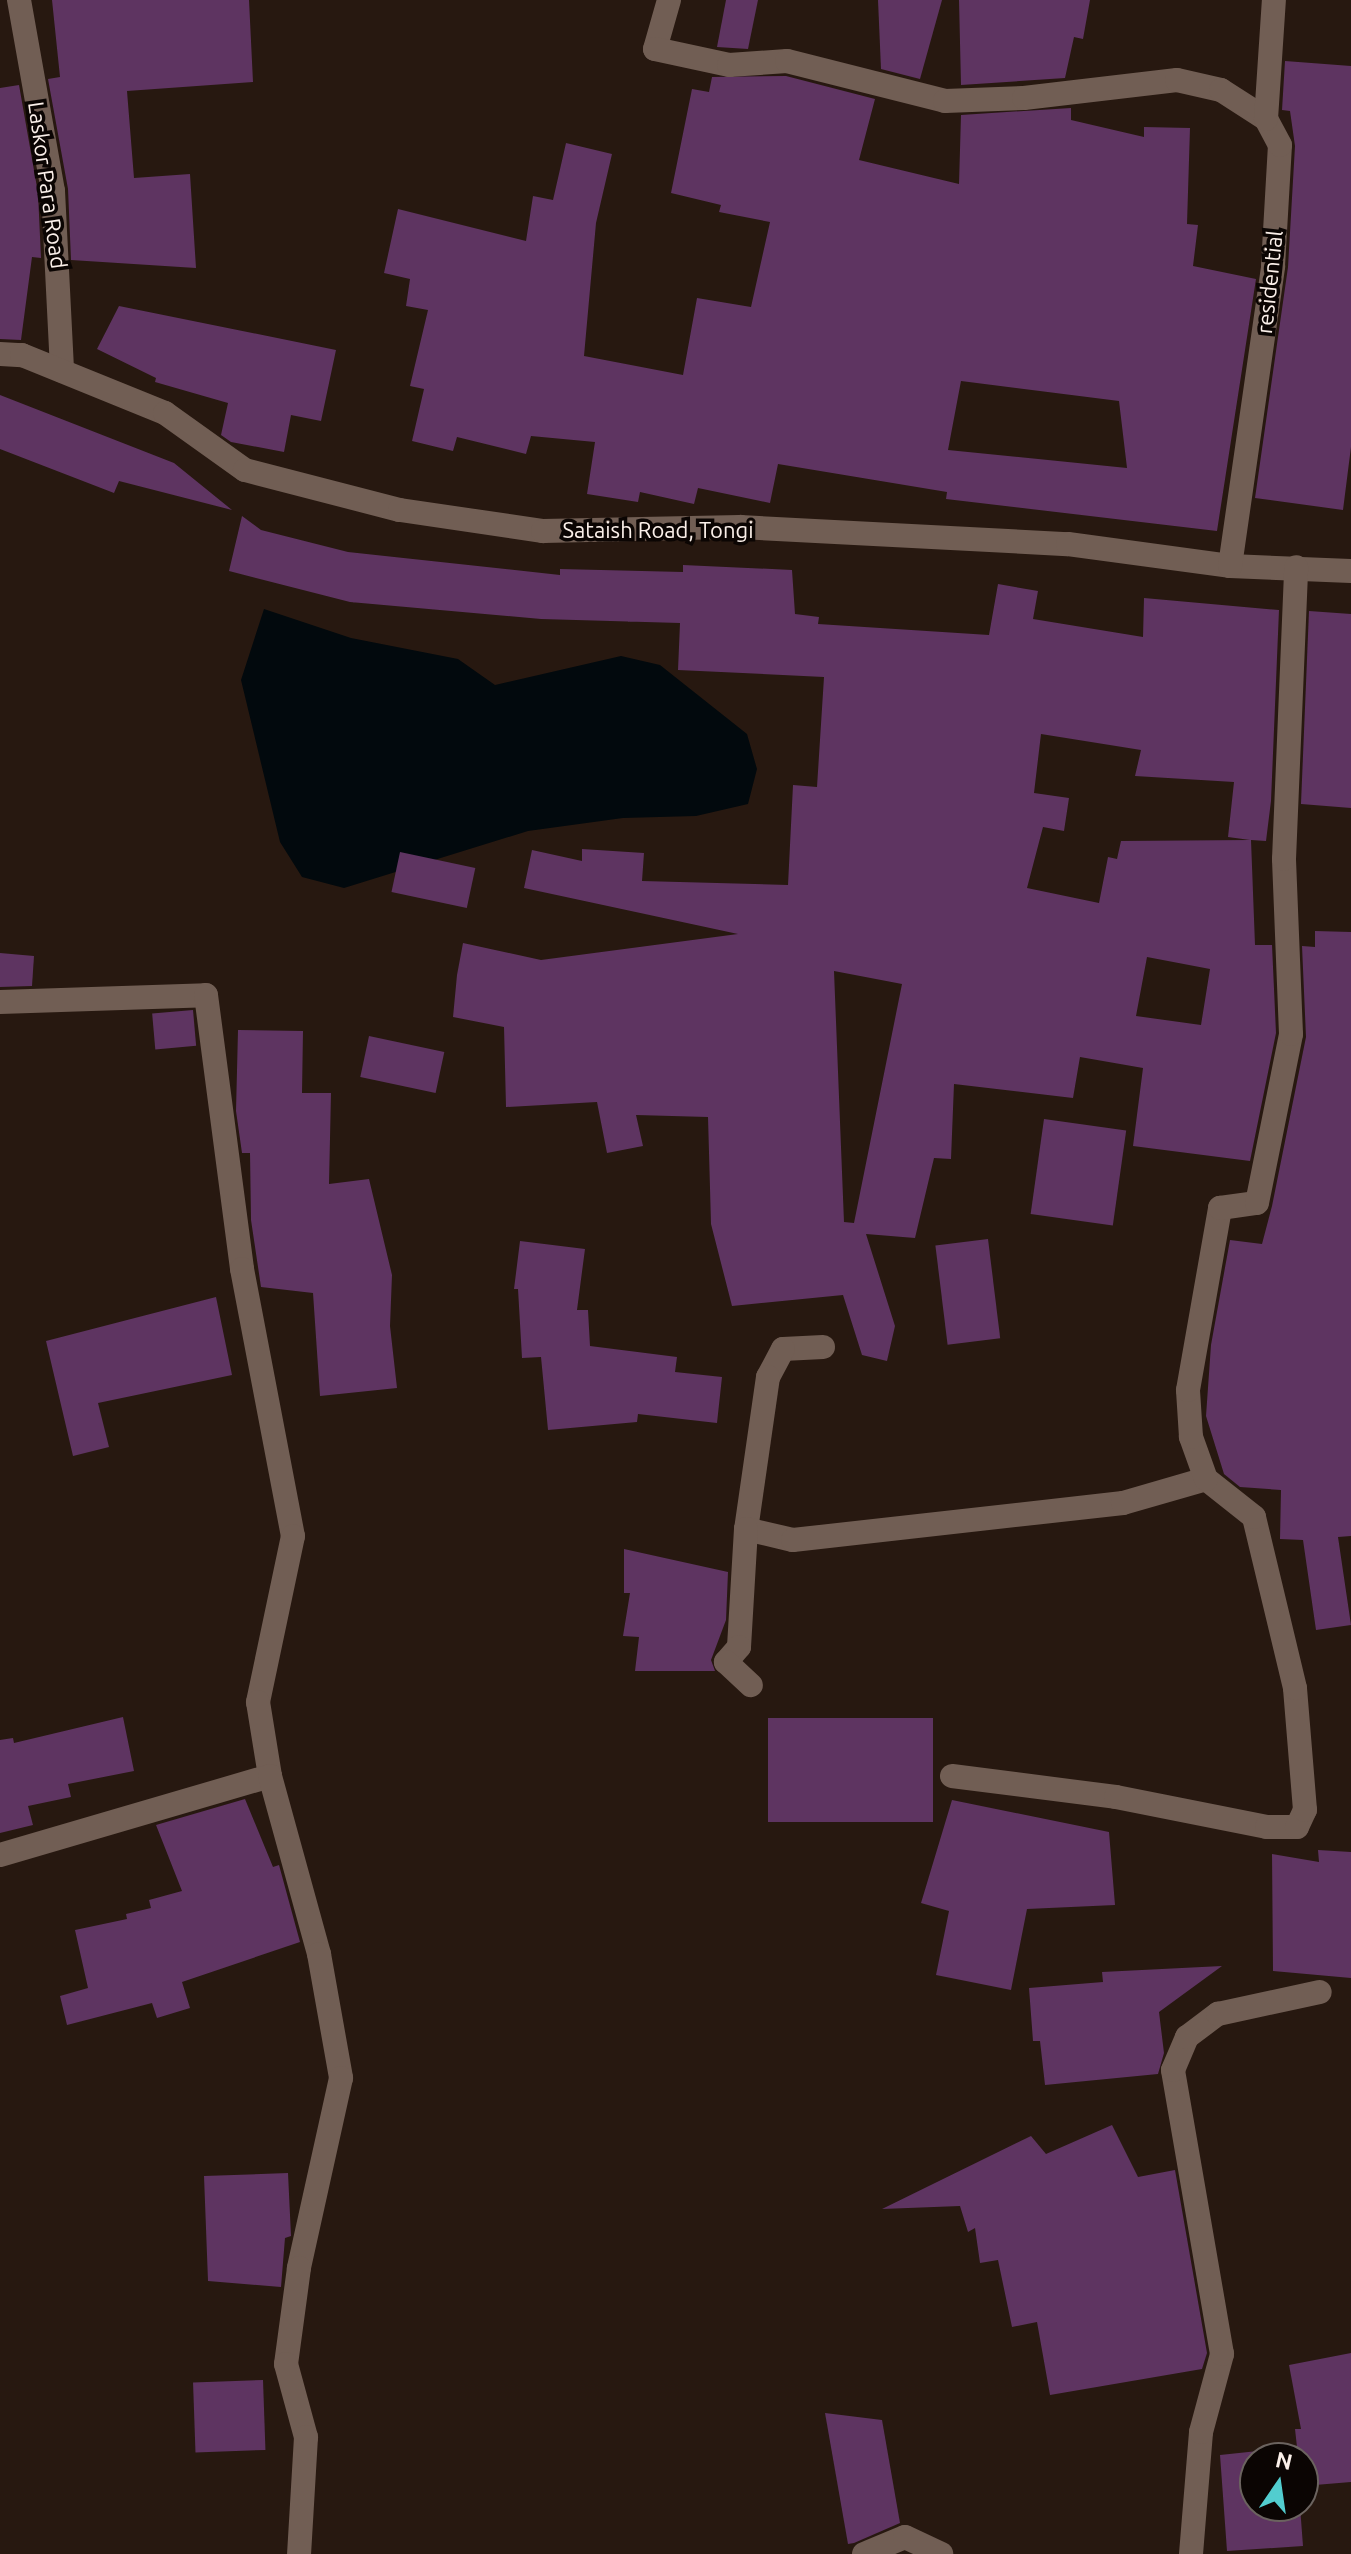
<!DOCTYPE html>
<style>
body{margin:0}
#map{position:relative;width:1351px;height:2554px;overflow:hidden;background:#271810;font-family:Ubuntu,sans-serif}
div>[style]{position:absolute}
.water>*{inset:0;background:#02090d}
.building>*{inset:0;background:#5e3461;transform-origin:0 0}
.minor>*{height:24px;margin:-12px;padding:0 12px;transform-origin:12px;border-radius:12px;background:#715e54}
span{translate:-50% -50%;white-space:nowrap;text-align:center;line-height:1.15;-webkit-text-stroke:7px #0b0503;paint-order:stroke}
.street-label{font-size:22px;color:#fbf0ea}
.north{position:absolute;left:1239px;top:2442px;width:80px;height:80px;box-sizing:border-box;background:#0b0503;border:2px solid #6b635f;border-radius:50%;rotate:13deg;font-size:22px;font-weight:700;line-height:32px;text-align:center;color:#fbf0ea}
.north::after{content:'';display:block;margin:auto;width:28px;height:36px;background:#52cdcf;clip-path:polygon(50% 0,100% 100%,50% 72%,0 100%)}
</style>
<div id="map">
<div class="water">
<div style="clip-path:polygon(264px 609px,351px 638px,458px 659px,495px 685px,621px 656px,660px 665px,747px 734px,757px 769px,748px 804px,696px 816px,623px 818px,528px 831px,344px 888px,302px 877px,280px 842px,241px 680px)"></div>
</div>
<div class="building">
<div style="clip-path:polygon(52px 0,249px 0,253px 82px,127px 91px,134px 178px,190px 174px,196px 268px,71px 260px,68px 189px,48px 79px,60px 77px)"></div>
<div style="clip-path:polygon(726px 0,758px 0,748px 49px,717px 47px)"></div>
<div style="clip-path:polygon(878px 0,942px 0,920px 79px,881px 69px)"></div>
<div style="clip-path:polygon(959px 0,1090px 0,1083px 39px,1074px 37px,1065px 78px,961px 85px)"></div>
<div style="clip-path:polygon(1285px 61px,1351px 66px,1351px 447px,1343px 510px,1255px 498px,1288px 267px,1295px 146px,1290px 111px,1282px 110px)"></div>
<div style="clip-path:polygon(evenodd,786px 76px,875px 99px,859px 160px,959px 184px,961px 115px,1071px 108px,1071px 120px,1144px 137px,1144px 127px,1190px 128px,1187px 224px,1198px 225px,1193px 266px,1256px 279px,1217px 531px,946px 499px,947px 492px,778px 464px,770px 503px,698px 488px,694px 504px,640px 492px,638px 502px,587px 494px,595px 442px,531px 436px,526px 454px,457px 437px,453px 451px,412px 441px,424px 389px,410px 386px,428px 310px,406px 306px,410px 279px,384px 273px,398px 209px,526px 241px,533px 196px,553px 200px,566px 143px,612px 154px,596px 223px,584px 356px,683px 375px,697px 298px,751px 307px,770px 222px,719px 212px,721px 205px,671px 193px,692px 89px,709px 92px,712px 77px,786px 76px,961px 381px,1119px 401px,1127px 468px,948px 450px,961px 381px)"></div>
<div style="clip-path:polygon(19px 85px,38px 193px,41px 258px,32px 257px,21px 340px,0 339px,0 88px)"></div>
<div style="clip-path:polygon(119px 306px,336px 350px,321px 421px,291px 415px,284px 452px,231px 442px,221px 435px,228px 403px,155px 382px,156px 378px,97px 349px)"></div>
<div style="clip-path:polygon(0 395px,174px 463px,232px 510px,119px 481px,114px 493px,0 449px)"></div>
<div style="clip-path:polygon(evenodd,242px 516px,261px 530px,348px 552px,560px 575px,560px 569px,683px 572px,683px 565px,792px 570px,795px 614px,819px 617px,818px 624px,989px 635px,998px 584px,1038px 591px,1033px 619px,1143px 637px,1144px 598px,1279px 610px,1271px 801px,1266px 841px,1251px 840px,1255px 945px,1272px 945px,1276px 1033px,1250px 1161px,1133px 1146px,1143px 1068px,1080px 1057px,1073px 1098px,954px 1084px,951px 1159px,934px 1158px,915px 1238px,866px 1234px,895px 1326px,887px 1361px,862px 1355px,843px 1295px,732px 1306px,711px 1224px,708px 1117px,636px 1115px,643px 1146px,607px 1153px,597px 1102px,506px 1107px,504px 1027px,453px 1017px,457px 975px,463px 943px,541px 960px,738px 934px,524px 888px,532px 850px,582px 861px,582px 849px,644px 853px,642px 881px,788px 885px,793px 785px,817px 787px,824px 677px,678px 670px,680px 623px,541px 619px,350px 602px,229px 571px,242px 516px,1041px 734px,1141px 750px,1135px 776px,1234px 782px,1228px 837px,1250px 840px,1121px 841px,1117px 859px,1108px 857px,1099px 903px,1027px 888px,1043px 827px,1064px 831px,1069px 798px,1034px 793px,1041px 734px,242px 516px,1147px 957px,1210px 969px,1201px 1025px,1136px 1016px,1147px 957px,242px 516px,834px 971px,902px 984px,854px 1223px,844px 1222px,834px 971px)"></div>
<div style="clip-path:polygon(1309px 611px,1351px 614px,1351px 808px,1301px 804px)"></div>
<div style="left:400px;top:852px;width:77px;height:41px;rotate:12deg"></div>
<div style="clip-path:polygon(1315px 931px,1351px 932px,1351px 1536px,1338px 1537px,1351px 1625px,1316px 1630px,1303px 1540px,1280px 1539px,1281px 1490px,1240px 1487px,1224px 1474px,1206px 1416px,1211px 1345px,1230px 1240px,1262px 1244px,1272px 1206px,1306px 1037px,1302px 946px,1315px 947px)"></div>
<div style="clip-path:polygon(0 953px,34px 956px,32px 986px,0 987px)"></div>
<div style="left:193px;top:1010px;width:36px;height:41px;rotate:85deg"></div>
<div style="clip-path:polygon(238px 1030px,303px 1031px,302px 1093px,331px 1093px,329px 1184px,369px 1179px,392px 1275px,390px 1326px,397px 1388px,320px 1396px,313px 1293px,261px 1287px,251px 1220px,250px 1153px,242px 1153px,236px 1111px)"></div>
<div style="left:369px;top:1036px;width:77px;height:42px;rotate:12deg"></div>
<div style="left:1044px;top:1119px;width:83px;height:96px;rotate:8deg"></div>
<div style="left:988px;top:1239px;width:100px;height:53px;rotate:83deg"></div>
<div style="clip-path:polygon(520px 1241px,585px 1249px,577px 1310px,588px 1310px,590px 1346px,677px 1357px,675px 1372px,722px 1377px,717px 1423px,638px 1414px,637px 1422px,548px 1430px,541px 1357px,522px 1358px,518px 1289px,514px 1289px)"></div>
<div style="clip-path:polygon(216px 1297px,232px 1375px,98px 1403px,109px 1447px,73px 1456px,46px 1341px)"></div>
<div style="clip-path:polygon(624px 1549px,728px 1572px,726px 1620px,711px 1660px,715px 1671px,635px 1671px,639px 1637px,623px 1636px,630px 1593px,624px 1593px)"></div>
<div style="clip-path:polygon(123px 1717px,134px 1771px,68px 1784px,71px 1797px,28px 1806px,33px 1825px,0 1833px,0 1740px,13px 1738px,14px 1743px)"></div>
<div style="left:768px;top:1718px;width:165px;height:104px"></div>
<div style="clip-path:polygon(245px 1799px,273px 1867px,279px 1865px,300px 1942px,182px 1982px,190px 2008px,157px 2018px,152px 2003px,67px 2025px,60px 1996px,88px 1988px,75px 1930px,127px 1919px,126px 1914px,151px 1908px,149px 1900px,182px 1891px,156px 1825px)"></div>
<div style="clip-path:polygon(952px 1800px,1109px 1832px,1115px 1905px,1027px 1909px,1011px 1990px,936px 1975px,949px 1911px,921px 1903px)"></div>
<div style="clip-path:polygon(1318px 1850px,1351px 1852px,1351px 1978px,1273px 1971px,1272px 1854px,1319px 1862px)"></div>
<div style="clip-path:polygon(1222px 1966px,1159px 2012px,1164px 2053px,1158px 2074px,1045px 2085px,1040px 2041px,1033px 2041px,1029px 1988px,1103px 1982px,1102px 1972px)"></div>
<div style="clip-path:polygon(1112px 2125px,1138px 2177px,1175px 2170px,1207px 2353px,1202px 2369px,1050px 2395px,1037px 2322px,1012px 2327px,998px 2260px,980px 2263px,975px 2228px,968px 2232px,960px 2206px,882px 2209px,1031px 2136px,1046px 2154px)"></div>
<div style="clip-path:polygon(288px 2173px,291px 2236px,285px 2238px,281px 2287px,208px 2281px,204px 2176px)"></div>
<div style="clip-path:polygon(1351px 2353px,1351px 2482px,1303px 2486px,1303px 2458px,1255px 2458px,1255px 2506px,1300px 2506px,1303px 2546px,1227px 2551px,1220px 2455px,1297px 2447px,1295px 2429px,1301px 2429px,1289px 2365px)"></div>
<div style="left:263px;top:2380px;width:70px;height:70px;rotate:88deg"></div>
<div style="clip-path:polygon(825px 2413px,882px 2420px,900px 2523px,854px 2543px,848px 2544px)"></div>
</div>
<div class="minor">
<div style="left:19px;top:0;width:194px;rotate:79.9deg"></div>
<div style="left:53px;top:191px;width:180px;rotate:87.1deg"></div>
<div style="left:669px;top:0;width:51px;rotate:105.9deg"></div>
<div style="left:655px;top:49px;width:76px;rotate:12.2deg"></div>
<div style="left:729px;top:65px;width:58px;rotate:-3.9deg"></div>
<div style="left:787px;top:61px;width:163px;rotate:14.2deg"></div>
<div style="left:945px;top:101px;width:79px;rotate:-2.2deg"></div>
<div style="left:1024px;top:98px;width:154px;rotate:-6.7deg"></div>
<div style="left:1177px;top:80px;width:45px;rotate:12.8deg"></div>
<div style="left:1221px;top:90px;width:54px;rotate:32.8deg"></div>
<div style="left:0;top:354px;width:22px;rotate:3deg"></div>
<div style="left:22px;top:355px;width:154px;rotate:22.1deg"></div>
<div style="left:165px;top:413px;width:98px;rotate:35.5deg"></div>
<div style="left:245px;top:470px;width:160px;rotate:14.5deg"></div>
<div style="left:400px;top:510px;width:145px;rotate:8.4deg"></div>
<div style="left:543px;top:531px;width:197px;rotate:-1.2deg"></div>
<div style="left:740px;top:527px;width:328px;rotate:3deg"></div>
<div style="left:1068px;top:544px;width:163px;rotate:7.7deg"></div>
<div style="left:1230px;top:566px;width:121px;rotate:2.4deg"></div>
<div style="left:1230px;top:566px;width:303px;rotate:-81.8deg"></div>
<div style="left:1273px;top:266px;width:121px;rotate:-86.7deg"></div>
<div style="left:1280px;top:145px;width:30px;rotate:-118deg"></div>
<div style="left:1266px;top:119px;width:119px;rotate:-86.2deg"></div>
<div style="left:0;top:1002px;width:206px;rotate:-1.9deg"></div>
<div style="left:206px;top:995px;width:276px;rotate:82.5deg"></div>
<div style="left:242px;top:1269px;width:272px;rotate:79.2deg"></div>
<div style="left:293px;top:1536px;width:170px;rotate:101.9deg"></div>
<div style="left:258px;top:1702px;width:75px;rotate:80.8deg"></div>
<div style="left:270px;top:1776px;width:281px;rotate:163.7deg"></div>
<div style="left:823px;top:1347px;width:40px;rotate:177.1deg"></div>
<div style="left:783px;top:1349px;width:32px;rotate:118deg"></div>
<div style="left:768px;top:1377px;width:154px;rotate:98.2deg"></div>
<div style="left:746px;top:1529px;width:48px;rotate:13.2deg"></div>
<div style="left:793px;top:1540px;width:332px;rotate:-6.4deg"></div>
<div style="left:1123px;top:1503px;width:86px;rotate:-16.1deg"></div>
<div style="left:746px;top:1529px;width:118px;rotate:93.4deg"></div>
<div style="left:739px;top:1647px;width:20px;rotate:131deg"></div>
<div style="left:726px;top:1662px;width:34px;rotate:43deg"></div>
<div style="left:270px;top:1776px;width:185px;rotate:74.6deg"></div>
<div style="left:319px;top:1954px;width:126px;rotate:79.9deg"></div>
<div style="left:341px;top:2078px;width:195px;rotate:102.5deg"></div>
<div style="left:299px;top:2268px;width:97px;rotate:97.7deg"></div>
<div style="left:286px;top:2364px;width:76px;rotate:74.7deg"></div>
<div style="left:306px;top:2437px;width:117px;rotate:93.4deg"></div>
<div style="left:952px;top:1776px;width:165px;rotate:7.3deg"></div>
<div style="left:1116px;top:1797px;width:154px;rotate:11.2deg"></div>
<div style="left:1267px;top:1827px;width:30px"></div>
<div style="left:1297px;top:1827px;width:19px;rotate:-65deg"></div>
<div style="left:1305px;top:1810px;width:122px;rotate:-94.7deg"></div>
<div style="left:1295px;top:1688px;width:176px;rotate:-103.5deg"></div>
<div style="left:1254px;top:1517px;width:61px;rotate:-141.6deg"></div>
<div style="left:1206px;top:1479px;width:45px;rotate:-109.7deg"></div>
<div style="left:1191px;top:1437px;width:47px;rotate:-93.7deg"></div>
<div style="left:1188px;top:1390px;width:185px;rotate:-80deg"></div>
<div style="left:1220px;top:1208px;width:37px;rotate:-8deg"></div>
<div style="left:1257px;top:1203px;width:172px;rotate:-78.6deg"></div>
<div style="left:1291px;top:1034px;width:175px;rotate:-92.3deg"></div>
<div style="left:1284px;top:859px;width:292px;rotate:-87.6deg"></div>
<div style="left:864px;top:2554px;width:44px;rotate:-22.5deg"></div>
<div style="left:905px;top:2537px;width:40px;rotate:25deg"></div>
<div style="left:1191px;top:2554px;width:122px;rotate:-85.3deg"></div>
<div style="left:1201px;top:2432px;width:81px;rotate:-74.9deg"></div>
<div style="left:1222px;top:2354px;width:288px;rotate:-99.8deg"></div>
<div style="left:1173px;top:2070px;width:36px;rotate:-67deg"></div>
<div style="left:1187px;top:2037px;width:39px;rotate:-37deg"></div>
<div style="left:1218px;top:2014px;width:104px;rotate:-12.2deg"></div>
</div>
<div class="street-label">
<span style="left:48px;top:185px;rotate:82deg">Laskor Para Road</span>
<span style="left:1269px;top:282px;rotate:-84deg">residential</span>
<span style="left:658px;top:530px">Sataish Road, Tongi</span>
</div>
<div class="north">N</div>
</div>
